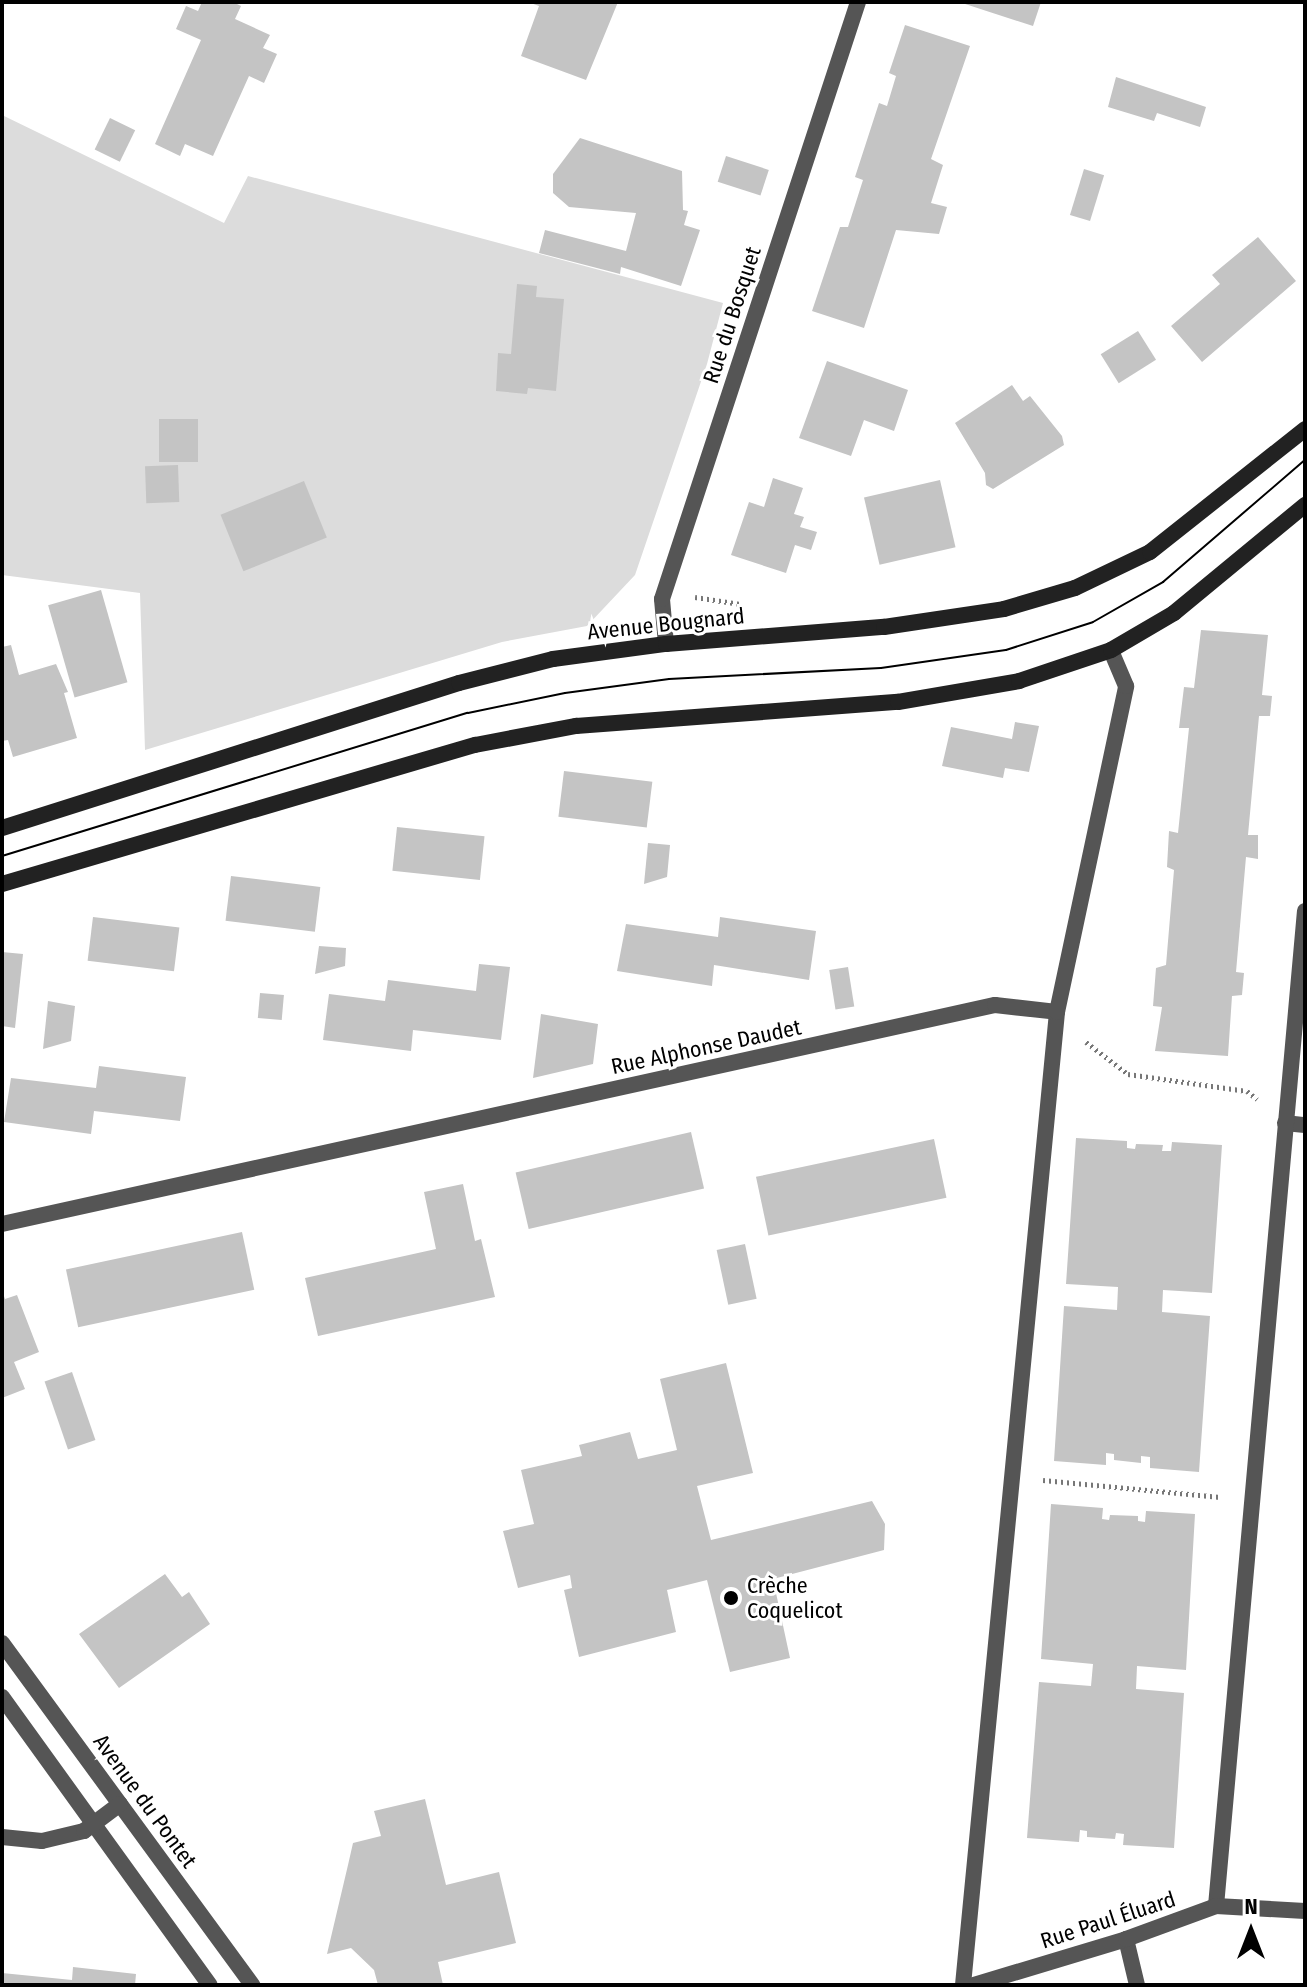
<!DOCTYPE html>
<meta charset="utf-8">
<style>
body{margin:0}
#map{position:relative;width:1307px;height:1987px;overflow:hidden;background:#fff;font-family:"Fira Sans Condensed",sans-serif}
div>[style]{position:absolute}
.green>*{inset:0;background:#dcdcdc}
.building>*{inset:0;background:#c4c4c4;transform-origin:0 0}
.path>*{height:5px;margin-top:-2.5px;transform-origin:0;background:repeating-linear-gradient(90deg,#777 0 2px,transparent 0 6px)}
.lane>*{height:16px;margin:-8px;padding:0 8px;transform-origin:8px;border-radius:8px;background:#555}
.street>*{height:16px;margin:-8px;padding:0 8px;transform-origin:8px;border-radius:8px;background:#555}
.secondary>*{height:16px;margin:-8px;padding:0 8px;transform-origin:8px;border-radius:8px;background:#222}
.tram>*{height:2px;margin:-1px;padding:0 1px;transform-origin:1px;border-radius:1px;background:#000}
.dots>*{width:22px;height:22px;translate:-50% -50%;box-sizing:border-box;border:4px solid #fff;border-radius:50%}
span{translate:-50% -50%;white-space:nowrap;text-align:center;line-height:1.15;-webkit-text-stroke:6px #fff;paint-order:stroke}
.street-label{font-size:22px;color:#000}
.poi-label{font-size:22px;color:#000}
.left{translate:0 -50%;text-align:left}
.frame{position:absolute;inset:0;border:4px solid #000;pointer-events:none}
.north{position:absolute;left:1211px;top:1891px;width:80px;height:80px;-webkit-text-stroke:6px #fff;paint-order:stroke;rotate:0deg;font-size:22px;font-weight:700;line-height:32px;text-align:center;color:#000}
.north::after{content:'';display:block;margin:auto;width:28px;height:36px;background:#000;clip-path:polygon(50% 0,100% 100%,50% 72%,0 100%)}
</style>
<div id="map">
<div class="green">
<div style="clip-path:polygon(2px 115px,224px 223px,248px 176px,723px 303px,707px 364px,635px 575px,587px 626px,502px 642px,145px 750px,140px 593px,2px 575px)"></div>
</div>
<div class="building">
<div style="clip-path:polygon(202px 2px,233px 2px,241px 6px,235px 19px,270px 35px,263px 48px,277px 54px,264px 83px,249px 76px,213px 156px,185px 144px,180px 156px,155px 144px,201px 40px,176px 29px,186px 6px,198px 11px)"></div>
<div style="clip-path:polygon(528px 2px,618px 2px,586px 80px,521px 56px,539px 6px)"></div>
<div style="clip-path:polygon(959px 2px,1041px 2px,1033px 26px)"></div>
<div style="clip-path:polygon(905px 25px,970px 46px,931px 159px,943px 165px,931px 203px,947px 207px,939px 234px,896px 230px,864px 328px,812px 311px,840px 227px,848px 227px,863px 180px,855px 177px,879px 103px,887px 106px,896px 76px,889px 73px)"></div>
<div style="clip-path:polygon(1116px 77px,1206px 107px,1200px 127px,1157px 113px,1154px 121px,1108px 107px)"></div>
<div style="left:110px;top:118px;width:28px;height:35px;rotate:26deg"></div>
<div style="clip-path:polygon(580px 138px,682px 171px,683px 210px,688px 211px,684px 225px,700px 230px,681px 286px,621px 267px,620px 274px,539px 253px,545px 230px,626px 251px,636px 213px,569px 207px,553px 193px,553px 174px)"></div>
<div style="left:726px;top:156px;width:45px;height:27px;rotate:18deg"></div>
<div style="left:1084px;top:169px;width:21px;height:48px;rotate:17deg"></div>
<div style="clip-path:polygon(1258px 237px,1296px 281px,1202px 362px,1171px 326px,1220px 284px,1212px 275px)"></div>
<div style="clip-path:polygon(517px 284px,537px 286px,536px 297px,564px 299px,556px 391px,528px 388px,527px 394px,496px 391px,498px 353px,511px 354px)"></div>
<div style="left:1138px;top:331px;width:34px;height:44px;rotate:58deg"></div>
<div style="clip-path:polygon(827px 361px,908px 390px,894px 431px,864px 420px,851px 456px,799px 438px)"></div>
<div style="clip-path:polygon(1012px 385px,1023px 401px,1030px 396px,1062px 436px,1064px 445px,993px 489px,986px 485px,985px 473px,955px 423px)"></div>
<div style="left:198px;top:419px;width:43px;height:39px;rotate:90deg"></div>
<div style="left:178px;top:465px;width:37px;height:33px;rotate:88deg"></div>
<div style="clip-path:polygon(773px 478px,803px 488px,794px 514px,804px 517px,800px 527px,817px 532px,811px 550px,795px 545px,786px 573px,731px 555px,749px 502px,764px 507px)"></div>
<div style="left:940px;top:480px;width:69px;height:78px;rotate:77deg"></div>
<div style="left:304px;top:481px;width:61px;height:90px;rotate:68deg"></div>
<div style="left:101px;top:590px;width:96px;height:55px;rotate:74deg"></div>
<div style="clip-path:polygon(1201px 630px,1268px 635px,1262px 695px,1272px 696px,1270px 716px,1259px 716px,1248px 835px,1258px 835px,1258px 859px,1246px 857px,1236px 972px,1244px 973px,1242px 995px,1232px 996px,1228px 1056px,1155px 1051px,1162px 1007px,1153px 1006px,1156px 968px,1166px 965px,1174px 870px,1167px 867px,1169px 831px,1178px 833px,1189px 728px,1179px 728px,1184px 687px,1194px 688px)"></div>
<div style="clip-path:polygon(11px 645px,19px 675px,56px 664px,68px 692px,64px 693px,77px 738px,13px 757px,8px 740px,2px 741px,2px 647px)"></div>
<div style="clip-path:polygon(1015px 722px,1039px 726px,1029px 772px,1005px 768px,1003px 778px,942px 766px,951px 727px,1012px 739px)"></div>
<div style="left:564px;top:771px;width:89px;height:46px;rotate:7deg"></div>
<div style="left:397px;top:827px;width:88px;height:44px;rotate:6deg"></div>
<div style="clip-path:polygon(648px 843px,670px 845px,667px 877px,644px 884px)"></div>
<div style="left:231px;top:876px;width:90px;height:45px;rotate:7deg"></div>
<div style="left:93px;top:917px;width:87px;height:44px;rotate:7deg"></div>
<div style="clip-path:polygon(720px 917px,816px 931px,809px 980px,714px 965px,712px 986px,617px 971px,626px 924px,718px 937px)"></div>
<div style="clip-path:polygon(319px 946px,346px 948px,345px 966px,315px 974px)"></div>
<div style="clip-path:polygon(2px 952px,23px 954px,15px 1028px,2px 1026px)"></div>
<div style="clip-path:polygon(479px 964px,510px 967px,501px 1040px,413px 1030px,411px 1051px,323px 1040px,329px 994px,385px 1001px,388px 980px,476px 991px)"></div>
<div style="left:848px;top:967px;width:40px;height:19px;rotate:81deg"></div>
<div style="left:260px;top:993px;width:24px;height:25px;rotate:5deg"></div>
<div style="clip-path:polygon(48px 1001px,75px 1006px,71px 1041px,43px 1049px)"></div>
<div style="clip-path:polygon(541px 1014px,598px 1024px,593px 1064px,533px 1078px)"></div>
<div style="clip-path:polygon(99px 1066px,186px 1077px,180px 1121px,94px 1111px,91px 1134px,4px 1122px,11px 1078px,96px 1088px)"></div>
<div style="left:691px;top:1132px;width:58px;height:180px;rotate:77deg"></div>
<div style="clip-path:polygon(1076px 1138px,1127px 1141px,1127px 1148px,1135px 1149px,1136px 1144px,1163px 1145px,1162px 1151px,1171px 1151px,1172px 1142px,1222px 1145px,1212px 1293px,1163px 1290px,1162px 1312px,1210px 1316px,1199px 1472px,1150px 1468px,1150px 1457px,1141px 1456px,1141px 1463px,1114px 1460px,1114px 1454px,1106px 1453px,1106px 1465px,1054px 1461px,1064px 1306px,1117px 1310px,1118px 1287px,1066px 1284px)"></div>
<div style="left:934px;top:1139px;width:60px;height:182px;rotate:78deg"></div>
<div style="clip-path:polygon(463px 1184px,475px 1241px,481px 1239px,495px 1297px,318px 1336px,305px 1278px,436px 1249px,424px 1192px)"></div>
<div style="left:242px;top:1232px;width:59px;height:180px;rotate:78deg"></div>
<div style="left:745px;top:1244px;width:56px;height:29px;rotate:78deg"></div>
<div style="clip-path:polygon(2px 1291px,5px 1299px,17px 1295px,39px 1352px,14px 1362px,25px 1389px,2px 1398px)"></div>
<div style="clip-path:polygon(726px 1363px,753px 1473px,697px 1486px,711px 1540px,872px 1501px,885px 1524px,884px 1550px,773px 1579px,790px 1658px,730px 1672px,707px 1580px,667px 1590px,676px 1632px,579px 1657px,564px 1590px,572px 1588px,570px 1575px,518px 1588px,503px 1531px,534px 1524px,521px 1470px,582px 1456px,579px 1445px,630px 1432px,638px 1459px,677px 1450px,660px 1379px)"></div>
<div style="left:72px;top:1372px;width:72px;height:29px;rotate:71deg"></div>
<div style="clip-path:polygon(1051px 1504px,1103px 1508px,1102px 1519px,1109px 1520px,1110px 1515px,1138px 1516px,1138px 1521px,1145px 1522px,1146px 1511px,1195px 1514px,1186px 1670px,1137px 1666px,1136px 1689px,1184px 1693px,1174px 1848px,1123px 1845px,1124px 1834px,1116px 1833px,1115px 1839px,1087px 1837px,1087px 1831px,1080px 1830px,1079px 1842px,1027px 1838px,1039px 1682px,1091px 1686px,1093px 1664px,1041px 1659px)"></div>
<div style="clip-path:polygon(165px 1574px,182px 1597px,189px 1592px,210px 1624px,119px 1688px,79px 1634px)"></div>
<div style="clip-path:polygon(425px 1799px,446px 1885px,499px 1872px,516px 1943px,438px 1962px,443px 1985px,378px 1985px,374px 1970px,351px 1948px,327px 1954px,348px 1865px,353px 1843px,381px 1836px,374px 1811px)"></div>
<div style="clip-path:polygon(73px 1967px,136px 1974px,135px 1985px,2px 1985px,2px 1973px,72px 1980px)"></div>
</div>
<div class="path">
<div style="left:695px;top:597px;width:46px;rotate:8.8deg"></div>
<div style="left:1086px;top:1042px;width:53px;rotate:37.3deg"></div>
<div style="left:1128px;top:1074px;width:120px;rotate:8.1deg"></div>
<div style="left:1247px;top:1091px;width:13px;rotate:39deg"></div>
<div style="left:1043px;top:1480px;width:178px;rotate:5.5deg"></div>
</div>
<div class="lane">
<div style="left:1285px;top:1123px;width:20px;rotate:6deg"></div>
<div style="left:1216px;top:1906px;width:999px;rotate:-84.89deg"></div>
<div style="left:1126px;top:1939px;width:47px;rotate:76.6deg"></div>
<div style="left:963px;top:1985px;width:978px;rotate:-84.48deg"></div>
</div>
<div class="street">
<div style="left:666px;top:644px;width:45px;rotate:-95.1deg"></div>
<div style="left:662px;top:599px;width:628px;rotate:-71.82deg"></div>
<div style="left:2px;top:1224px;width:1017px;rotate:-12.44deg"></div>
<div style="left:995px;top:1005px;width:62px;rotate:6.4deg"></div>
<div style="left:1057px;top:1012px;width:333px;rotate:-78deg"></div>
<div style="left:1126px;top:686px;width:39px;rotate:-113deg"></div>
<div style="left:2px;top:1643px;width:424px;rotate:53.8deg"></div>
<div style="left:2px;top:1697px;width:355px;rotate:54.2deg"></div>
<div style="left:2px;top:1837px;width:40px;rotate:5.7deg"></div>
<div style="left:42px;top:1841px;width:43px;rotate:-13.4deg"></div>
<div style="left:84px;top:1831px;width:45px;rotate:-36.9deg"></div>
<div style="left:974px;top:1985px;width:159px;rotate:-16.8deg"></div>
<div style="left:1126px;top:1939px;width:96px;rotate:-20.1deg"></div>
<div style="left:1216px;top:1906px;width:89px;rotate:3.2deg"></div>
</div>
<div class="secondary">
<div style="left:2px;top:828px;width:479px;rotate:-17.6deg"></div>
<div style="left:459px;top:683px;width:97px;rotate:-14.3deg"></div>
<div style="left:553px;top:659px;width:114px;rotate:-7.6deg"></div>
<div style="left:666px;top:644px;width:219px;rotate:-4.5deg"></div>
<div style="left:884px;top:627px;width:121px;rotate:-8.5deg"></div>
<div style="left:1004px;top:609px;width:74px;rotate:-16.5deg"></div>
<div style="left:1075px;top:588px;width:83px;rotate:-25.6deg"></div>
<div style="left:1150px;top:552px;width:198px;rotate:-38.4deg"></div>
<div style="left:2px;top:884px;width:493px;rotate:-16.4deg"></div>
<div style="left:475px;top:745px;width:103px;rotate:-10.7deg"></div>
<div style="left:576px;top:726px;width:323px;rotate:-4.3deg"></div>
<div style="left:898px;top:702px;width:123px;rotate:-9.8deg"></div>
<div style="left:1019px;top:681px;width:97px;rotate:-18.6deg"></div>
<div style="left:1111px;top:650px;width:73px;rotate:-30.4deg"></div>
<div style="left:1174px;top:613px;width:170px;rotate:-39.5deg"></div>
</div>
<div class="tram">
<div style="left:2px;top:856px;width:487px;rotate:-17.1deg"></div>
<div style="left:468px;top:713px;width:99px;rotate:-11.7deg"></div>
<div style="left:565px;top:693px;width:105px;rotate:-7.7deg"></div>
<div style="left:669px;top:679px;width:212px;rotate:-3deg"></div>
<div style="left:881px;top:668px;width:126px;rotate:-8.2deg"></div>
<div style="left:1006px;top:650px;width:91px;rotate:-17.8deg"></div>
<div style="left:1093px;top:622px;width:81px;rotate:-29.7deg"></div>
<div style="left:1163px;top:582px;width:187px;rotate:-40.7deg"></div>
</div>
<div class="dots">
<div style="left:731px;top:1598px;background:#000"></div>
</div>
<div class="street-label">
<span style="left:732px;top:315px;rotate:-72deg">Rue du Bosquet</span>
<span style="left:666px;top:624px;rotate:-6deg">Avenue Bougnard</span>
<span style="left:706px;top:1047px;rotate:-12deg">Rue Alphonse Daudet</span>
<span style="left:145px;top:1801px;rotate:54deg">Avenue du Pontet</span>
<span style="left:1108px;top:1920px;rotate:-18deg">Rue Paul Éluard</span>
</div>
<div class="poi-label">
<span class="left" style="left:747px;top:1598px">Crèche<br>Coquelicot</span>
</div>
<div class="frame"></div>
<div class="north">N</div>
</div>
